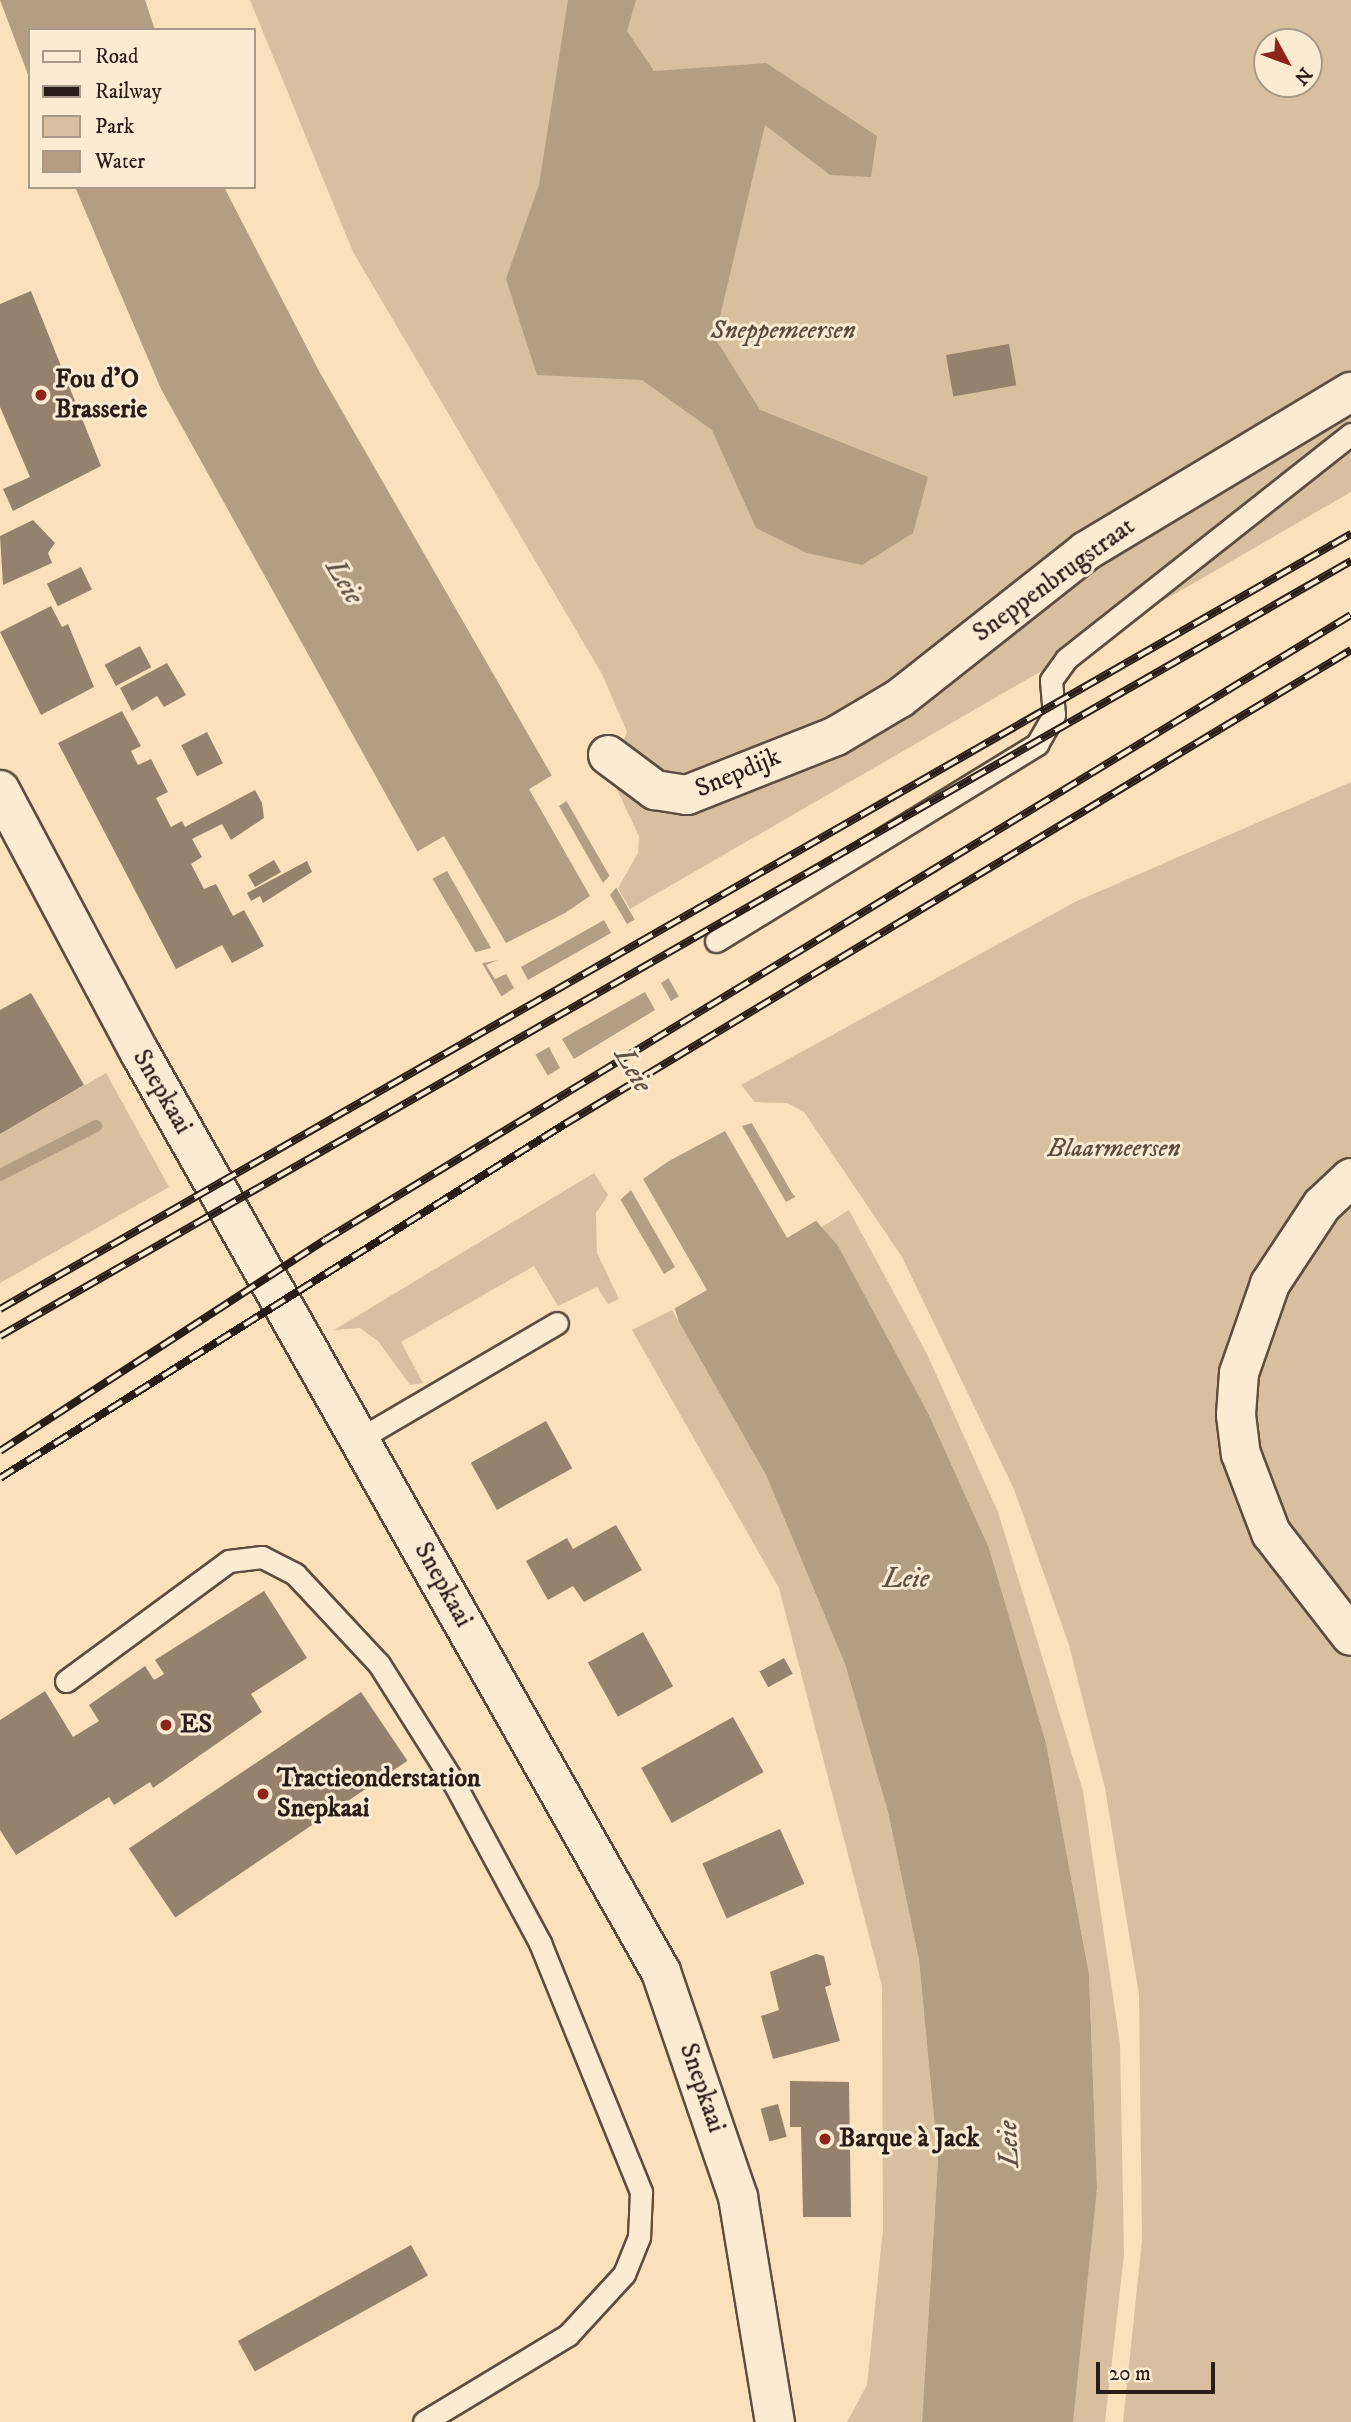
<!DOCTYPE html>
<meta charset="utf-8">
<style>
body{margin:0}
#map{position:relative;width:1351px;height:2422px;overflow:hidden;background:#fae0bb;font-family:"IM FELL DW Pica",serif}
div>[style]{position:absolute}
.green>*{inset:0;background:#d7bf9f}
.water>*{inset:0;background:#b39d83}
.pier>*{inset:0;background:#fae0bb}
.stream>*{height:12px;margin:-6px;padding:0 6px;transform-origin:6px;border-radius:6px;background:#b39d83}
.building>*{inset:0;background:#96826c;transform-origin:0 0}
.roads{filter:drop-shadow(2px 0 #5e4d3f) drop-shadow(-2px 0 #5e4d3f) drop-shadow(0 2px #5e4d3f) drop-shadow(0 -2px #5e4d3f)}
.lane>*{height:21px;margin:-10.5px;padding:0 10.5px;transform-origin:10.5px;border-radius:10.5px;background:#fcebd3}
.street>*{height:38px;margin:-19px;padding:0 19px;transform-origin:19px;border-radius:19px;background:#fcebd3}
.secondary>*{height:38px;margin:-19px;padding:0 19px;transform-origin:19px;border-radius:19px;background:#fcebd3}
.rail>*{height:8px;margin-top:-4px;transform-origin:0;background:repeating-linear-gradient(90deg,#fcebd3 0 16px,#2a1c16 0 32px);box-sizing:border-box;border-block:2px solid #2a1c16}
.dots>*{width:19px;height:19px;translate:-50% -50%;box-sizing:border-box;border:4px solid #fcebd3;border-radius:50%}
span{translate:-50% -50%;white-space:nowrap;text-align:center;line-height:1.15;-webkit-text-stroke:6px #fcebd3;paint-order:stroke}
.park-label{font-size:26px;color:#5e4d3f;font-style:italic}
.poi-label{font-size:26px;color:#2a1c16;font-weight:700}
.left{translate:0 -50%;text-align:left}
.street-label{font-size:26px;color:#2a1c16}
.water-label{font-size:28px;color:#615042;font-style:italic}
.legend{position:absolute;left:28px;top:28px;width:228px;height:161px;box-sizing:border-box;background:#fcebd3;border:2px solid #a89887;margin:0;padding:9px 12px;list-style:none;font-size:21px;color:#2a1c16}
.legend li{display:flex;align-items:center;gap:14px;height:35px}
.legend b{width:35px;border:2px solid #a89887}
.north{position:absolute;left:1253px;top:28px;width:70px;height:70px;box-sizing:border-box;background:#fcebd3;border:2px solid #a89887;border-radius:50%;rotate:131deg;font-size:19px;font-weight:700;line-height:28px;text-align:center;color:#2a1c16}
.north::after{content:'';display:block;margin:auto;width:24px;height:32px;background:#8f2418;clip-path:polygon(50% 0,100% 100%,50% 72%,0 100%)}
.scale{position:absolute;left:1096px;top:2362px;width:119px;height:32px;box-sizing:border-box;border:4px solid #2a1c16;border-top:0;padding-left:9px;font-size:21px;line-height:24px;white-space:nowrap;color:#2a1c16;-webkit-text-stroke:5px #fcebd3;paint-order:stroke}
</style>
<div id="map">
<div class="green">
<div style="clip-path:polygon(evenodd,250px 0,1351px 0,1351px 492px,630px 909px,618px 888px,638px 853px,639px 836px,610px 775px,627px 732px,602px 674px,353px 252px,250px 0,1267px 42px,1309px 42px,1309px 84px,1267px 84px,1267px 42px)"></div>
<div style="clip-path:polygon(1351px 782px,1351px 2422px,1123px 2422px,1142px 2241px,1139px 1995px,1105px 1788px,1069px 1645px,1014px 1489px,902px 1257px,804px 1112px,787px 1103px,755px 1102px,741px 1085px,1075px 902px)"></div>
<div style="clip-path:polygon(106px 1073px,169px 1187px,0 1283px,0 1134px)"></div>
<div style="clip-path:polygon(594px 1173px,608px 1195px,596px 1213px,597px 1253px,619px 1299px,608px 1304px,597px 1287px,558px 1306px,534px 1266px,401px 1342px,423px 1383px,410px 1385px,378px 1341px,360px 1328px,334px 1330px)"></div>
<div style="clip-path:polygon(849px 1210px,927px 1354px,998px 1512px,1083px 1791px,1120px 2044px,1124px 2255px,1105px 2422px,1069px 2422px,1097px 2188px,1089px 1974px,1046px 1743px,989px 1548px,929px 1415px,822px 1227px)"></div>
<div style="clip-path:polygon(672px 1310px,766px 1475px,845px 1664px,888px 1812px,919px 1960px,938px 2160px,922px 2422px,847px 2422px,867px 2385px,883px 2229px,882px 1986px,779px 1588px,632px 1330px)"></div>
</div>
<div class="water">
<div style="clip-path:polygon(0 0,145px 0,155px 30px,30px 30px,30px 80px)"></div>
<div style="clip-path:polygon(568px 0,636px 0,627px 31px,654px 71px,766px 63px,877px 136px,871px 177px,830px 175px,765px 125px,715px 338px,760px 410px,928px 477px,913px 533px,862px 565px,807px 553px,756px 528px,712px 430px,642px 380px,537px 375px,506px 279px,539px 185px)"></div>
<div style="clip-path:polygon(75px 187px,224px 187px,319px 371px,792px 1193px,838px 1246px,929px 1415px,989px 1548px,1046px 1743px,1089px 1974px,1097px 2188px,1073px 2422px,922px 2422px,938px 2160px,919px 1960px,888px 1812px,845px 1664px,766px 1475px,679px 1322px,664px 1274px,435px 883px,161px 389px)"></div>
</div>
<div class="pier">
<div style="clip-path:polygon(evenodd,556px 773px,571px 798px,559px 806px,603px 883px,613px 872px,620px 883px,610px 895px,627px 924px,639px 917px,661px 956px,672px 976px,661px 983px,671px 1001px,683px 994px,756px 1122px,742px 1126px,786px 1202px,799px 1195px,819px 1219px,787px 1238px,725px 1131px,669px 1161px,643px 1179px,707px 1290px,672px 1310px,661px 1276px,675px 1267px,631px 1190px,618px 1202px,545px 1077px,560px 1068px,549px 1047px,533px 1056px,499px 998px,514px 988px,506px 974px,495px 979px,486px 965px,498px 960px,479px 964px,472px 953px,491px 948px,447px 871px,430px 880px,415px 853px,444px 836px,506px 943px,565px 913px,590px 896px,529px 789px,556px 773px,604px 920px,611px 933px,528px 980px,521px 967px,604px 920px,556px 773px,645px 992px,655px 1010px,574px 1059px,562px 1039px,645px 992px)"></div>
</div>
<div class="stream">
<div style="left:0;top:1175px;width:108px;rotate:-27deg"></div>
</div>
<div class="building">
<div style="clip-path:polygon(31px 291px,101px 466px,13px 511px,3px 489px,30px 477px,0 407px,0 304px)"></div>
<div style="left:1009px;top:344px;width:42px;height:64px;rotate:80deg"></div>
<div style="clip-path:polygon(33px 520px,55px 543px,48px 553px,52px 563px,3px 585px,0 536px)"></div>
<div style="left:81px;top:567px;width:25px;height:38px;rotate:64deg"></div>
<div style="clip-path:polygon(51px 606px,62px 627px,68px 624px,94px 687px,41px 715px,0 632px)"></div>
<div style="left:140px;top:646px;width:24px;height:40px;rotate:62deg"></div>
<div style="clip-path:polygon(167px 663px,186px 695px,164px 707px,157px 696px,132px 711px,120px 688px)"></div>
<div style="clip-path:polygon(122px 711px,141px 746px,131px 751px,138px 765px,151px 759px,168px 792px,156px 798px,171px 827px,182px 821px,185px 827px,255px 790px,262px 803px,264px 818px,231px 840px,222px 824px,192px 839px,202px 857px,191px 864px,204px 889px,216px 884px,233px 916px,244px 910px,264px 946px,232px 963px,222px 945px,176px 969px,58px 743px)"></div>
<div style="left:207px;top:732px;width:35px;height:29px;rotate:63deg"></div>
<div style="left:274px;top:860px;width:14px;height:30px;rotate:60deg"></div>
<div style="clip-path:polygon(307px 861px,312px 872px,263px 903px,260px 896px,251px 901px,247px 893px)"></div>
<div style="clip-path:polygon(31px 993px,84px 1085px,0 1134px,0 1010px)"></div>
<div style="left:546px;top:1421px;width:54px;height:86px;rotate:61deg"></div>
<div style="clip-path:polygon(616px 1525px,642px 1570px,584px 1602px,573px 1586px,548px 1600px,526px 1561px,567px 1538px,573px 1549px)"></div>
<div style="clip-path:polygon(264px 1591px,307px 1658px,251px 1694px,262px 1712px,153px 1788px,150px 1782px,114px 1805px,109px 1797px,16px 1855px,0 1830px,0 1720px,45px 1691px,73px 1737px,99px 1721px,89px 1705px,145px 1666px,154px 1680px,164px 1674px,155px 1660px)"></div>
<div style="left:643px;top:1632px;width:62px;height:63px;rotate:61deg"></div>
<div style="left:784px;top:1658px;width:18px;height:28px;rotate:61deg"></div>
<div style="left:361px;top:1692px;width:83px;height:280px;rotate:56deg"></div>
<div style="left:733px;top:1717px;width:63px;height:105px;rotate:61deg"></div>
<div style="left:780px;top:1829px;width:60px;height:85px;rotate:66deg"></div>
<div style="clip-path:polygon(816px 1954px,824px 1956px,831px 1985px,825px 1987px,840px 2041px,773px 2059px,761px 2016px,779px 2010px,770px 1972px)"></div>
<div style="clip-path:polygon(790px 2081px,849px 2082px,851px 2217px,803px 2217px,801px 2127px,790px 2127px)"></div>
<div style="left:778px;top:2104px;width:34px;height:18px;rotate:75deg"></div>
<div style="left:411px;top:2245px;width:35px;height:198px;rotate:61deg"></div>
</div>
<div class="roads">
<div class="lane">
<div style="left:716px;top:941px;width:377px;rotate:-31.5deg"></div>
<div style="left:1037px;top:744px;width:34px;rotate:-60deg"></div>
<div style="left:1054px;top:715px;width:35px;rotate:-95deg"></div>
<div style="left:1051px;top:680px;width:26px;rotate:-54deg"></div>
<div style="left:1066px;top:659px;width:363px;rotate:-38.3deg"></div>
<div style="left:361px;top:1438px;width:227px;rotate:-30.4deg"></div>
<div style="left:66px;top:1681px;width:202px;rotate:-36.4deg"></div>
<div style="left:229px;top:1561px;width:33px;rotate:-7deg"></div>
<div style="left:262px;top:1557px;width:37px;rotate:27deg"></div>
<div style="left:295px;top:1574px;width:123px;rotate:47deg"></div>
<div style="left:379px;top:1664px;width:141px;rotate:57.8deg"></div>
<div style="left:454px;top:1783px;width:182px;rotate:61.7deg"></div>
<div style="left:540px;top:1943px;width:269px;rotate:67.9deg"></div>
<div style="left:641px;top:2192px;width:45px;rotate:92.5deg"></div>
<div style="left:639px;top:2237px;width:40px;rotate:112deg"></div>
<div style="left:624px;top:2274px;width:83px;rotate:132.6deg"></div>
<div style="left:568px;top:2335px;width:168px;rotate:148.9deg"></div>
</div>
<div class="street">
<div style="left:608px;top:755px;width:59px;rotate:36.7deg"></div>
<div style="left:655px;top:790px;width:32px;rotate:9deg"></div>
<div style="left:687px;top:795px;width:160px;rotate:-21.6deg"></div>
<div style="left:836px;top:736px;width:74px;rotate:-30.7deg"></div>
<div style="left:900px;top:698px;width:237px;rotate:-38.3deg"></div>
<div style="left:1086px;top:551px;width:309px;rotate:-31deg"></div>
<div style="left:1351px;top:1178px;width:40px;rotate:137deg"></div>
<div style="left:1322px;top:1205px;width:95px;rotate:123.4deg"></div>
<div style="left:1270px;top:1284px;width:94px;rotate:109.2deg"></div>
<div style="left:1239px;top:1373px;width:42px;rotate:94.1deg"></div>
<div style="left:1236px;top:1415px;width:39px;rotate:83deg"></div>
<div style="left:1241px;top:1454px;width:85px;rotate:69.2deg"></div>
<div style="left:1271px;top:1533px;width:130px;rotate:52.2deg"></div>
</div>
<div class="secondary">
<div style="left:0;top:790px;width:298px;rotate:62deg"></div>
<div style="left:140px;top:1053px;width:1056px;rotate:60.45deg"></div>
<div style="left:661px;top:1972px;width:238px;rotate:71.1deg"></div>
<div style="left:738px;top:2197px;width:228px;rotate:80.7deg"></div>
</div>
</div>
<div class="rail">
<div style="left:0;top:1309px;width:1558px;rotate:-29.84deg"></div>
<div style="left:0;top:1336px;width:1558px;rotate:-29.84deg"></div>
<div style="left:0;top:1451px;width:387px;rotate:-33deg"></div>
<div style="left:325px;top:1240px;width:1201px;rotate:-31.35deg"></div>
<div style="left:0;top:1478px;width:667px;rotate:-32.07deg"></div>
<div style="left:565px;top:1124px;width:918px;rotate:-31.09deg"></div>
</div>
<div class="dots">
<div style="left:41px;top:395px;background:#8f2418"></div>
<div style="left:166px;top:1725px;background:#8f2418"></div>
<div style="left:263px;top:1794px;background:#8f2418"></div>
<div style="left:825px;top:2139px;background:#8f2418"></div>
</div>
<div class="park-label">
<span style="left:783px;top:331px">Sneppemeersen</span>
<span style="left:1114px;top:1149px">Blaarmeersen</span>
</div>
<div class="poi-label">
<span class="left" style="left:55px;top:395px">Fou d'O<br>Brasserie</span>
<span class="left" style="left:180px;top:1725px">ES</span>
<span class="left" style="left:277px;top:1794px">Tractieonderstation<br>Snepkaai</span>
<span class="left" style="left:839px;top:2139px">Barque à Jack</span>
</div>
<div class="street-label">
<span style="left:1054px;top:580px;rotate:-36deg">Sneppenbrugstraat</span>
<span style="left:738px;top:773px;rotate:-23deg">Snepdijk</span>
<span style="left:162px;top:1092px;rotate:60deg">Snepkaai</span>
<span style="left:443px;top:1585px;rotate:61deg">Snepkaai</span>
<span style="left:702px;top:2088px;rotate:71deg">Snepkaai</span>
</div>
<div class="water-label">
<span style="left:344px;top:582px;rotate:59deg">Leie</span>
<span style="left:633px;top:1070px;rotate:59deg">Leie</span>
<span style="left:906px;top:1579px">Leie</span>
<span style="left:1009px;top:2144px;rotate:-93deg">Leie</span>
</div>
<ul class="legend">
<li><b style="height:9px;background:#fcebd3"></b>Road</li>
<li><b style="height:9px;background:#2a1c16"></b>Railway</li>
<li><b style="height:19px;background:#d7bf9f"></b>Park</li>
<li><b style="height:19px;background:#b39d83"></b>Water</li>
</ul>
<div class="north">N</div>
<div class="scale">20 m</div>
</div>
